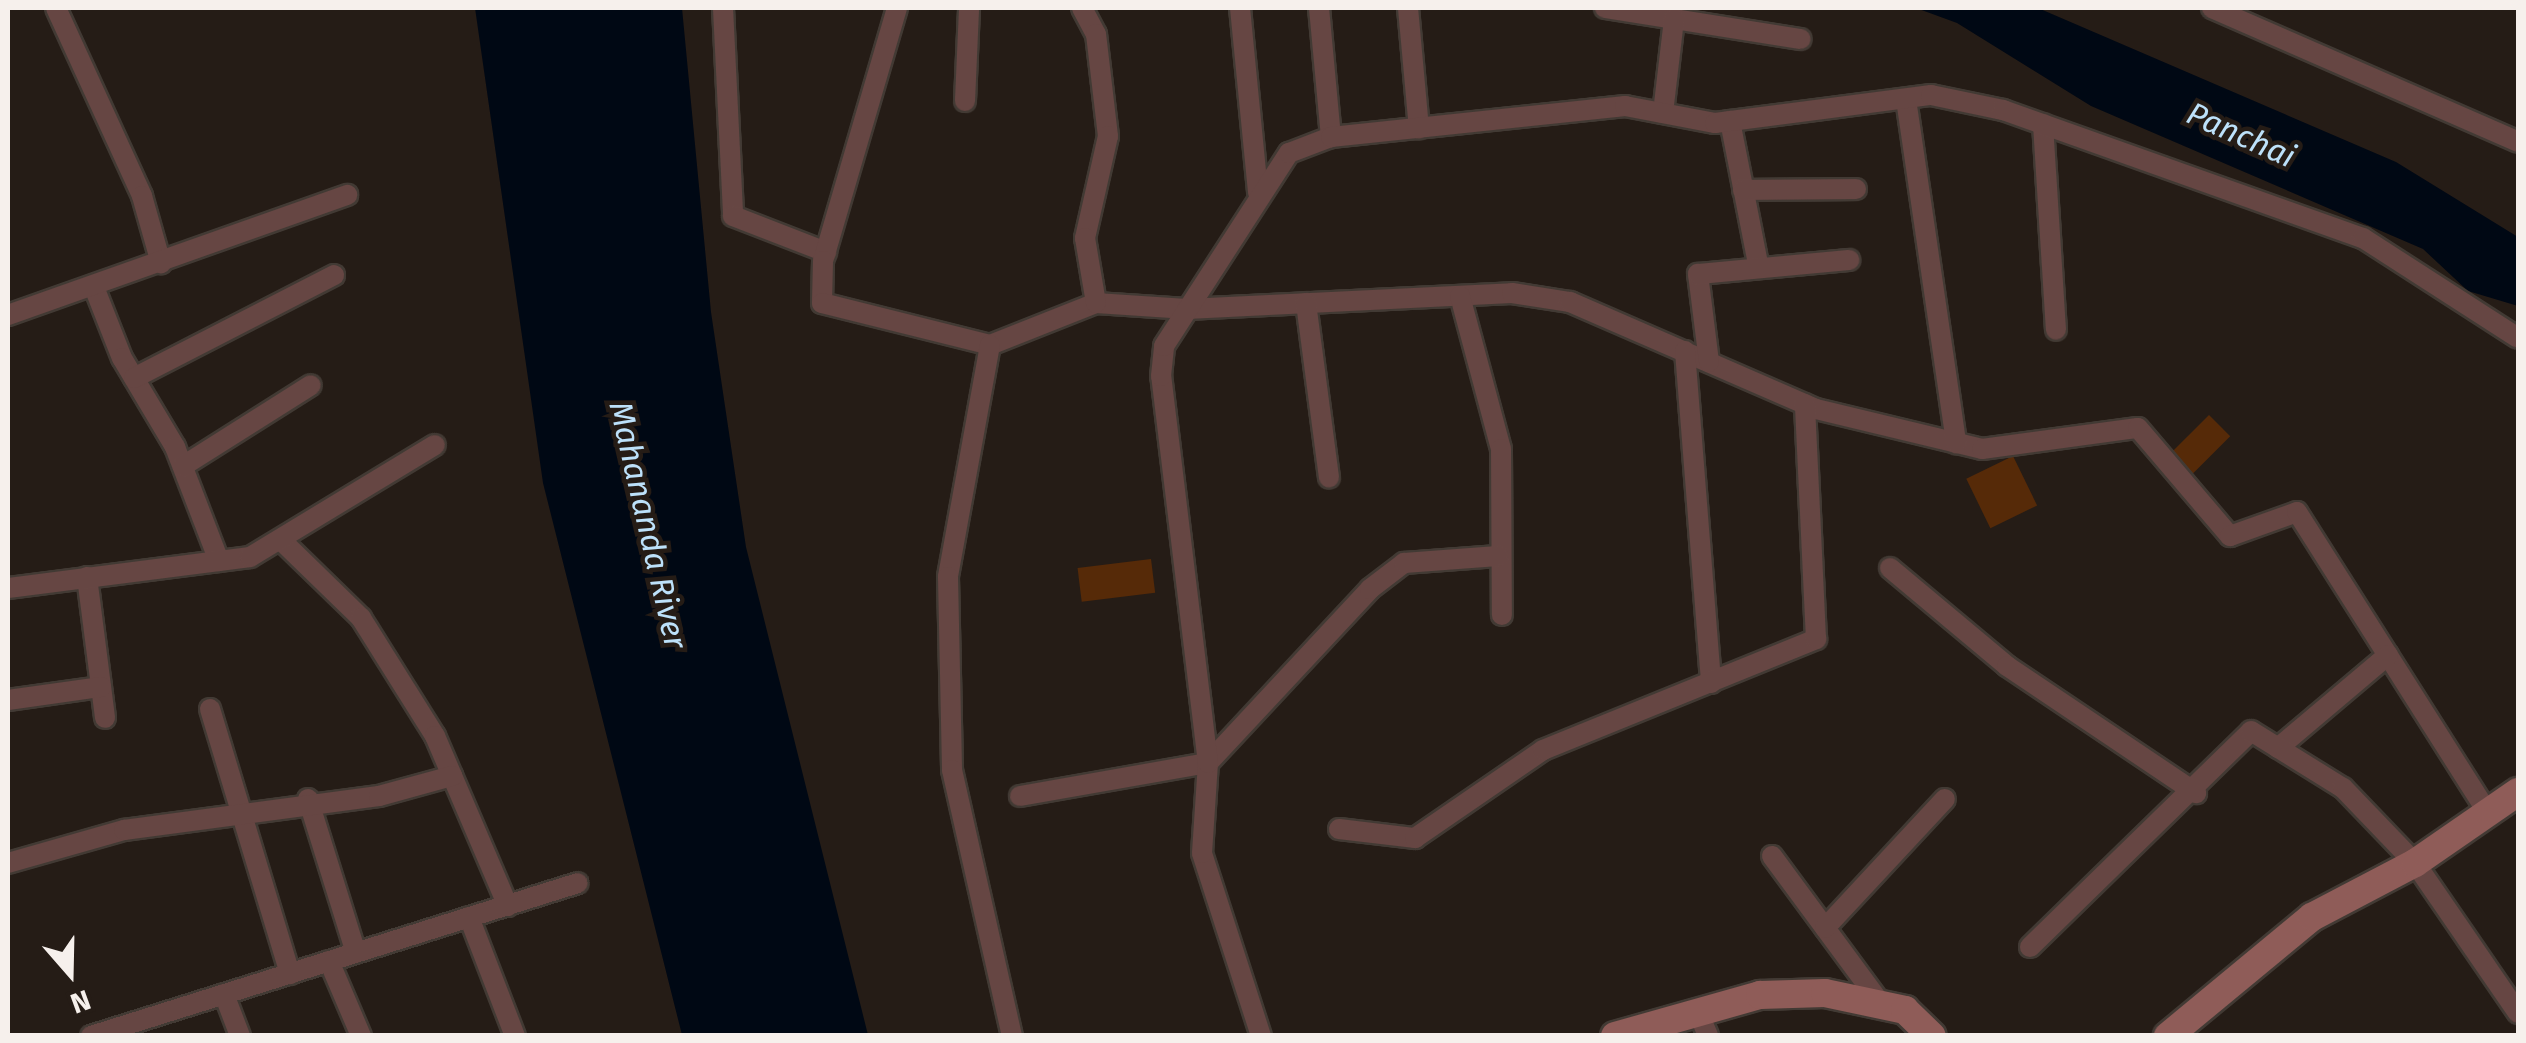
<!DOCTYPE html>
<style>
body{margin:0}
#map{position:relative;width:2526px;height:1043px;overflow:hidden;background:#251c16;font-family:"Fira Sans",sans-serif}
div>[style]{position:absolute}
.water>*{inset:0;background:#000814}
.building>*{inset:0;background:#562a08;transform-origin:0 0}
.roads{filter:drop-shadow(2px 0 #423a34) drop-shadow(-2px 0 #423a34) drop-shadow(0 2px #423a34) drop-shadow(0 -2px #423a34)}
.street>*{height:20px;margin:-10px;padding:0 10px;transform-origin:10px;border-radius:10px;background:#664643}
.secondary>*{height:28px;margin:-14px;padding:0 14px;transform-origin:14px;border-radius:14px;background:#8f5c58}
span{translate:-50% -50%;white-space:nowrap;text-align:center;line-height:1.15;-webkit-text-stroke:9px #251c16;paint-order:stroke}
.water-label{font-size:32px;color:#bde1fa;font-style:italic}
.frame{position:absolute;inset:0;border:10px solid #f6f0ec;pointer-events:none}
.north{position:absolute;left:20px;top:923px;width:100px;height:100px;-webkit-text-stroke:8px #251c16;paint-order:stroke;rotate:160deg;font-size:28px;font-weight:700;line-height:40px;text-align:center;color:#f6f0ec}
.north::after{content:'';display:block;margin:auto;width:35px;height:45px;background:#f6f0ec;clip-path:polygon(50% 0,100% 100%,50% 72%,0 100%)}
</style>
<div id="map">
<div class="water">
<div style="clip-path:polygon(475px 8px,682px 8px,711px 312px,746px 547px,868px 1035px,682px 1035px,543px 483px)"></div>
<div style="clip-path:polygon(1916px 8px,2038px 8px,2396px 162px,2518px 237px,2518px 306px,2468px 291px,2423px 249px,2091px 106px,1957px 23px)"></div>
</div>
<div class="building">
<div style="left:2209px;top:415px;width:30px;height:57px;rotate:45deg"></div>
<div style="left:2013px;top:456px;width:55px;height:52px;rotate:64deg"></div>
<div style="left:1151px;top:559px;width:34px;height:74px;rotate:83deg"></div>
</div>
<div class="roads">
<div class="street">
<div style="left:56px;top:8px;width:207px;rotate:65.4deg"></div>
<div style="left:142px;top:196px;width:70px;rotate:74.2deg"></div>
<div style="left:723px;top:8px;width:208px;rotate:87.2deg"></div>
<div style="left:733px;top:216px;width:100px;rotate:21.2deg"></div>
<div style="left:897px;top:8px;width:264px;rotate:106.3deg"></div>
<div style="left:823px;top:261px;width:42px;rotate:91.4deg"></div>
<div style="left:822px;top:303px;width:173px;rotate:14deg"></div>
<div style="left:990px;top:345px;width:114px;rotate:-21.6deg"></div>
<div style="left:1096px;top:303px;width:91px;rotate:3.8deg"></div>
<div style="left:1187px;top:309px;width:325px;rotate:-2.8deg"></div>
<div style="left:1512px;top:293px;width:59px;rotate:8.8deg"></div>
<div style="left:1570px;top:302px;width:268px;rotate:23.5deg"></div>
<div style="left:1816px;top:409px;width:171px;rotate:13.5deg"></div>
<div style="left:1982px;top:449px;width:157px;rotate:-7.7deg"></div>
<div style="left:2138px;top:428px;width:142px;rotate:49.6deg"></div>
<div style="left:2230px;top:536px;width:71px;rotate:-19.7deg"></div>
<div style="left:2297px;top:512px;width:358px;rotate:57.6deg"></div>
<div style="left:1082px;top:8px;width:30px;rotate:62deg"></div>
<div style="left:1096px;top:34px;width:103px;rotate:83.3deg"></div>
<div style="left:1108px;top:136px;width:105px;rotate:102.7deg"></div>
<div style="left:1085px;top:238px;width:66px;rotate:80.4deg"></div>
<div style="left:1240px;top:8px;width:186px;rotate:84.4deg"></div>
<div style="left:1319px;top:8px;width:130px;rotate:84.7deg"></div>
<div style="left:1408px;top:8px;width:121px;rotate:84.8deg"></div>
<div style="left:1605px;top:8px;width:198px;rotate:9deg"></div>
<div style="left:2212px;top:8px;width:334px;rotate:23.6deg"></div>
<div style="left:1906px;top:99px;width:348px;rotate:81.7deg"></div>
<div style="left:965px;top:101px;width:93px;rotate:-87.5deg"></div>
<div style="left:1663px;top:113px;width:95px;rotate:-83.3deg"></div>
<div style="left:1730px;top:121px;width:146px;rotate:78.9deg"></div>
<div style="left:2043px;top:124px;width:206px;rotate:86.4deg"></div>
<div style="left:1743px;top:190px;width:113px;rotate:-0.5deg"></div>
<div style="left:94px;top:287px;width:76px;rotate:68.5deg"></div>
<div style="left:122px;top:358px;width:104px;rotate:59.2deg"></div>
<div style="left:175px;top:447px;width:122px;rotate:68.9deg"></div>
<div style="left:1460px;top:296px;width:158px;rotate:75deg"></div>
<div style="left:1501px;top:449px;width:166px;rotate:89.7deg"></div>
<div style="left:1306px;top:303px;width:176px;rotate:82.5deg"></div>
<div style="left:8px;top:315px;width:360px;rotate:-19.5deg"></div>
<div style="left:990px;top:345px;width:236px;rotate:100.3deg"></div>
<div style="left:948px;top:577px;width:193px;rotate:88.8deg"></div>
<div style="left:952px;top:770px;width:273px;rotate:77.3deg"></div>
<div style="left:1685px;top:351px;width:333px;rotate:85.5deg"></div>
<div style="left:1709px;top:362px;width:89px;rotate:-97.1deg"></div>
<div style="left:1698px;top:274px;width:152px;rotate:-5.3deg"></div>
<div style="left:134px;top:378px;width:225px;rotate:-27.2deg"></div>
<div style="left:183px;top:466px;width:151px;rotate:-32.3deg"></div>
<div style="left:285px;top:544px;width:106px;rotate:44.2deg"></div>
<div style="left:361px;top:618px;width:139px;rotate:57.9deg"></div>
<div style="left:435px;top:736px;width:185px;rotate:66.8deg"></div>
<div style="left:1890px;top:568px;width:153px;rotate:39.9deg"></div>
<div style="left:2007px;top:666px;width:228px;rotate:33.9deg"></div>
<div style="left:87px;top:577px;width:142px;rotate:82.7deg"></div>
<div style="left:8px;top:588px;width:244px;rotate:-7.3deg"></div>
<div style="left:250px;top:557px;width:216px;rotate:-31.2deg"></div>
<div style="left:8px;top:700px;width:94px;rotate:-8deg"></div>
<div style="left:210px;top:709px;width:277px;rotate:73.2deg"></div>
<div style="left:2278px;top:748px;width:144px;rotate:-40.2deg"></div>
<div style="left:1020px;top:796px;width:191px;rotate:-10deg"></div>
<div style="left:1208px;top:763px;width:238px;rotate:-47deg"></div>
<div style="left:1370px;top:589px;width:43px;rotate:-37.4deg"></div>
<div style="left:1404px;top:563px;width:94px;rotate:-4.3deg"></div>
<div style="left:308px;top:799px;width:161px;rotate:72.7deg"></div>
<div style="left:1339px;top:829px;width:77px;rotate:6.8deg"></div>
<div style="left:1415px;top:838px;width:155px;rotate:-34.5deg"></div>
<div style="left:1543px;top:750px;width:295px;rotate:-22.1deg"></div>
<div style="left:1816px;top:639px;width:235px;rotate:-92.7deg"></div>
<div style="left:1772px;top:856px;width:185px;rotate:53.6deg"></div>
<div style="left:8px;top:863px;width:121px;rotate:-15.9deg"></div>
<div style="left:124px;top:830px;width:257px;rotate:-7.6deg"></div>
<div style="left:379px;top:796px;width:76px;rotate:-15.3deg"></div>
<div style="left:469px;top:917px;width:128px;rotate:68.9deg"></div>
<div style="left:1825px;top:928px;width:176px;rotate:-47.1deg"></div>
<div style="left:2030px;top:947px;width:309px;rotate:-44.3deg"></div>
<div style="left:2251px;top:731px;width:108px;rotate:31.8deg"></div>
<div style="left:2343px;top:788px;width:104px;rotate:46.2deg"></div>
<div style="left:2415px;top:863px;width:182px;rotate:55.5deg"></div>
<div style="left:329px;top:961px;width:82px;rotate:66.9deg"></div>
<div style="left:224px;top:994px;width:45px;rotate:69.1deg"></div>
<div style="left:1698px;top:1012px;width:26px;rotate:67deg"></div>
<div style="left:91px;top:1036px;width:510px;rotate:-17.44deg"></div>
<div style="left:1261px;top:1036px;width:192px;rotate:-107.9deg"></div>
<div style="left:1202px;top:853px;width:90px;rotate:-86.2deg"></div>
<div style="left:1208px;top:763px;width:390px;rotate:-96.9deg"></div>
<div style="left:1161px;top:376px;width:30px;rotate:-84deg"></div>
<div style="left:1164px;top:346px;width:230px;rotate:-57.1deg"></div>
<div style="left:1289px;top:153px;width:45px;rotate:-20.9deg"></div>
<div style="left:1331px;top:137px;width:296px;rotate:-6deg"></div>
<div style="left:1625px;top:106px;width:92px;rotate:10.7deg"></div>
<div style="left:1715px;top:123px;width:218px;rotate:-7.4deg"></div>
<div style="left:1931px;top:95px;width:74px;rotate:11.8deg"></div>
<div style="left:2003px;top:110px;width:382px;rotate:19.6deg"></div>
<div style="left:2363px;top:238px;width:184px;rotate:32.8deg"></div>
</div>
<div class="secondary">
<div style="left:1615px;top:1036px;width:151px;rotate:-15.8deg"></div>
<div style="left:1760px;top:995px;width:65px;rotate:-1.8deg"></div>
<div style="left:1825px;top:993px;width:82px;rotate:12deg"></div>
<div style="left:1905px;top:1010px;width:37px;rotate:44deg"></div>
<div style="left:2168px;top:1036px;width:187px;rotate:-39.6deg"></div>
<div style="left:2312px;top:917px;width:116px;rotate:-27.7deg"></div>
<div style="left:2415px;top:863px;width:125px;rotate:-34.6deg"></div>
</div>
</div>
<div class="water-label">
<span style="left:2241px;top:135px;rotate:24deg">Panchai</span>
<span style="left:648px;top:525px;rotate:77deg">Mahananda River</span>
</div>
<div class="frame"></div>
<div class="north">N</div>
</div>
